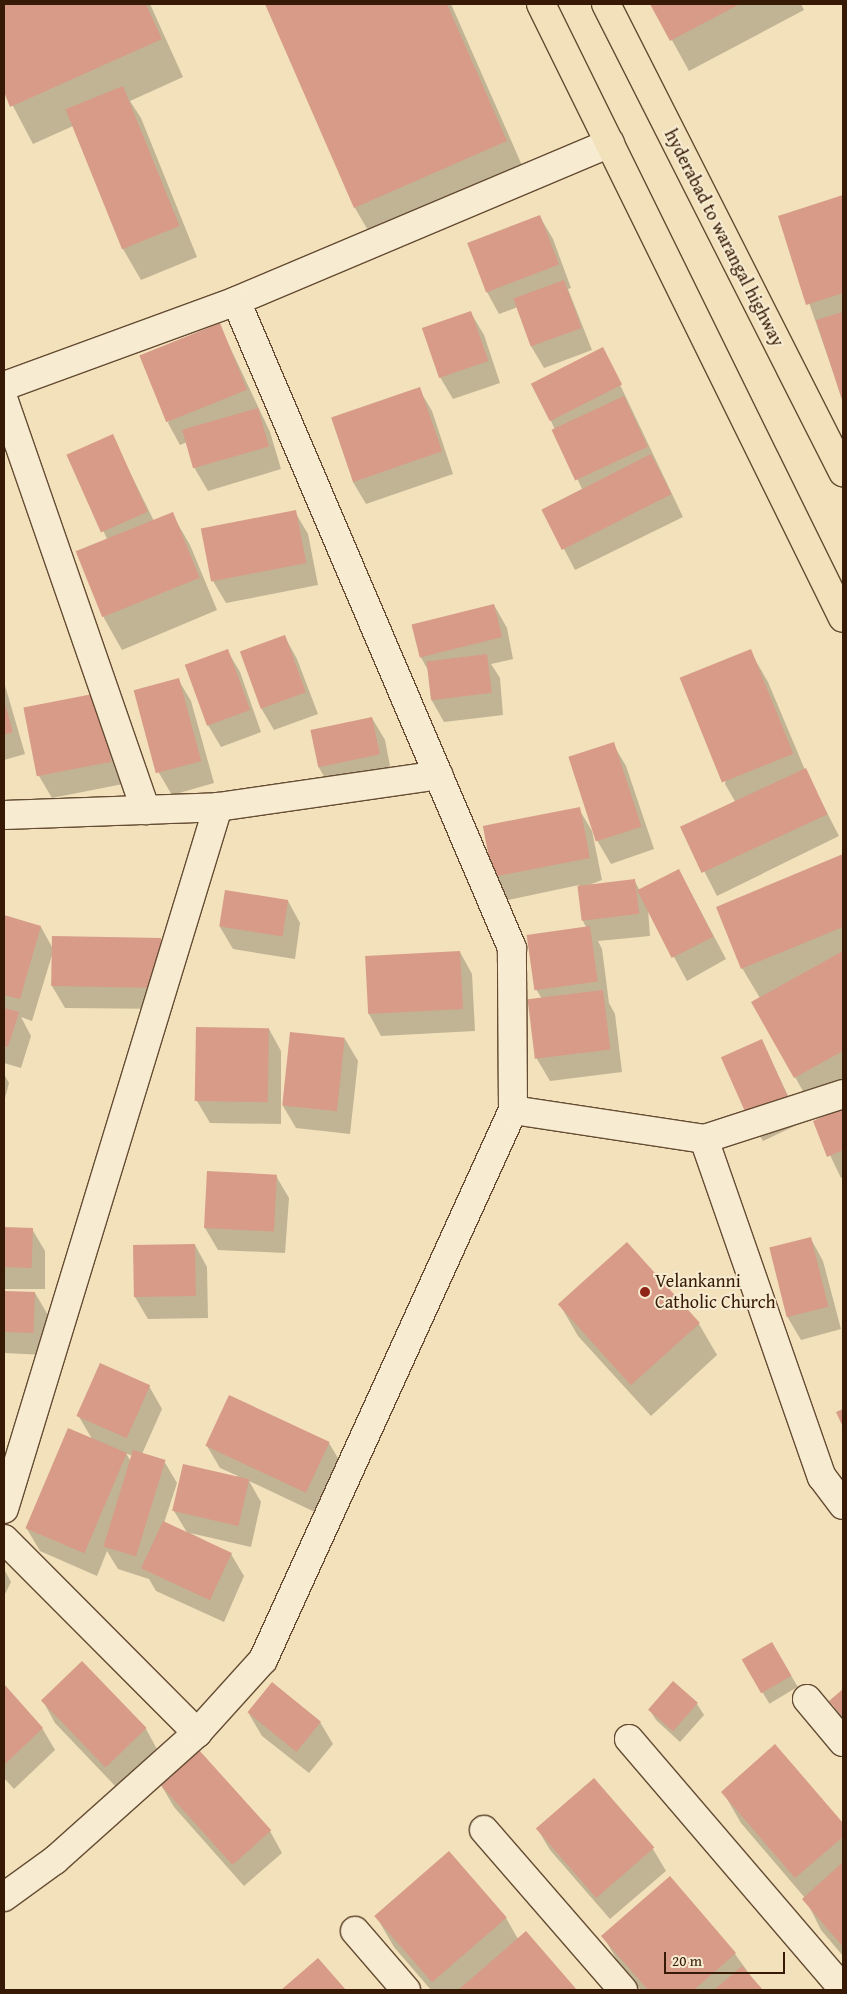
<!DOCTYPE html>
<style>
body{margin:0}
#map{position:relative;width:847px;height:1994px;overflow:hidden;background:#f2e1ba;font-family:"Gentium Book Plus",serif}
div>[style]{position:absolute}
.shadow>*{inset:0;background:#0003;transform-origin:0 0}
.building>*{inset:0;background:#d79b88;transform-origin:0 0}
.roads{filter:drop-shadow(1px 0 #654c33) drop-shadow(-1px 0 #654c33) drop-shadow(0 1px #654c33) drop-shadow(0 -1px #654c33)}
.minor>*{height:28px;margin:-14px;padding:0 14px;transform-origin:14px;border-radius:14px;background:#f7ecd2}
.major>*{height:28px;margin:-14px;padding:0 14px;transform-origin:14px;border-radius:14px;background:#f2e1ba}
.dots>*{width:14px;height:14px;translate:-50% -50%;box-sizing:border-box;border:2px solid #f7ecd2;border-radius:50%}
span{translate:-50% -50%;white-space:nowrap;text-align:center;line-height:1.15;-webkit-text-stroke:4px #f7ecd2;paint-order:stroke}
.street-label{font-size:18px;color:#361a06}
.poi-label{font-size:18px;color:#361a06}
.left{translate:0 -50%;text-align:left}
.frame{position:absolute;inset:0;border:5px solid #361a06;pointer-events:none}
.scale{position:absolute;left:664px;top:1952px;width:121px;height:22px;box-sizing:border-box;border:2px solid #361a06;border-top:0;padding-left:6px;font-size:15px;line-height:18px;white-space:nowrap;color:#361a06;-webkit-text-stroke:4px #f7ecd2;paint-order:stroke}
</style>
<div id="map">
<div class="shadow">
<div style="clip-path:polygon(4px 4px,150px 4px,183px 77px,130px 101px,141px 118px,197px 257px,141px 280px,123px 249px,73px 126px,33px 144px,4px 89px)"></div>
<div style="clip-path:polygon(267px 4px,451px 4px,528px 179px,377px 246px,355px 208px)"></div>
<div style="clip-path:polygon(652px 4px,801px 4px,804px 10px,689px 71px)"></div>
<div style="clip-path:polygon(843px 196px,843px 400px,779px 217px)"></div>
<div style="clip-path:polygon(540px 217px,553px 239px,571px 288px,568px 289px,592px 350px,544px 368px,531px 346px,518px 307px,499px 314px,487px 292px)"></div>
<div style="clip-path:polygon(471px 313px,484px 335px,500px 383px,453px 399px,440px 377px)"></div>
<div style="clip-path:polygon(219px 324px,270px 432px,281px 469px,208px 491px,195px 469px,187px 442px,180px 445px,168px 423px)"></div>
<div style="clip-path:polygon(603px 349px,683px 517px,575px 570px,543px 509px,582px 489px,551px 421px)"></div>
<div style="clip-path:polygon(419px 389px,432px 411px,453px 474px,366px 504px,353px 482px,332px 419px)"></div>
<div style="clip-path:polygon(112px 436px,154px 521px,172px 514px,190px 545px,217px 610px,122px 650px,104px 618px,108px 541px,68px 455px)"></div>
<div style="clip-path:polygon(295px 512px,308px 534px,318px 585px,226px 603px,213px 581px)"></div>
<div style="clip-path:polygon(494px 605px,507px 628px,513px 659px,491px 664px,500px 678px,503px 715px,444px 722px,431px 699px,428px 670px,419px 654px)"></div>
<div style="clip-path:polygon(285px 637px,297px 659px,318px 714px,274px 730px,261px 708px,241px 652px)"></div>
<div style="clip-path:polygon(227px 650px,240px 672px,261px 732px,221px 747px,208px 725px)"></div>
<div style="clip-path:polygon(750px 651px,768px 682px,805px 770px,839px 836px,717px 896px,683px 830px,736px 803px,725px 784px)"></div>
<div style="clip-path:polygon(178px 679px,191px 701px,214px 783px,172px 795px,159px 773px,136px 692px)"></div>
<div style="clip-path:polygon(4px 682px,25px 754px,4px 760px)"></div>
<div style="clip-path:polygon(97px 694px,123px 784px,52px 798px,39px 776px,25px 709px)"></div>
<div style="clip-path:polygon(372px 718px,385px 740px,392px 776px,331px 788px,318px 766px)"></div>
<div style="clip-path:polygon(613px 744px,626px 766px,654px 849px,611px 864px,598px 842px)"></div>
<div style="clip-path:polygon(579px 809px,592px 831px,602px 880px,589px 885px,634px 880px,640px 891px,691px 893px,726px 959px,687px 981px,648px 909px,650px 936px,598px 941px,602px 949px,609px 1003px,615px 1014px,622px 1072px,550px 1081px,537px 1059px,542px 999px,536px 989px,586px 927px,582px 919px,579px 885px,508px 900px,495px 878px)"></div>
<div style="clip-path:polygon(843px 856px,843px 1092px,813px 1109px,753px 1002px,760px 998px,742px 968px,718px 907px)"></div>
<div style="clip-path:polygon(288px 901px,300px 923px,295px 959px,233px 949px,220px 927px)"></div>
<div style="clip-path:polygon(4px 916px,41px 927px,53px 949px,160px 939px,173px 961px,173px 1009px,65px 1008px,52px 986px,52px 955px,32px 1021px,21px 1017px,31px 1036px,21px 1068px,4px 1063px)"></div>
<div style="clip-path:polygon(460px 952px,472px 974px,475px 1031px,381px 1036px,369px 1014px,366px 957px)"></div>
<div style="clip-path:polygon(269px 1029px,281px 1051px,281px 1124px,210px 1123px,197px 1101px)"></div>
<div style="clip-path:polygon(345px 1039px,358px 1061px,350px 1134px,296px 1128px,283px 1106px)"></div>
<div style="clip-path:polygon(762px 1041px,801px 1123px,763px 1141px,750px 1119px)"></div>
<div style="clip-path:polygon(4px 1074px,9px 1083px,4px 1102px)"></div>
<div style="clip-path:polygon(843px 1110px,843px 1177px,841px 1178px,814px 1122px)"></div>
<div style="clip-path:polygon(276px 1176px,289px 1198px,285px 1253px,218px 1250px,205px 1228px)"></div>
<div style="clip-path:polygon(4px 1228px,32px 1229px,45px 1251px,45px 1289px,4px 1289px)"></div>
<div style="clip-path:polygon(811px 1239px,823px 1261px,841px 1329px,801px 1340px,788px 1318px,771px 1249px)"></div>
<div style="clip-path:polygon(627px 1244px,699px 1324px,717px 1355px,651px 1416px,578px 1336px,560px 1305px)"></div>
<div style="clip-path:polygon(195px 1245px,207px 1267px,208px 1318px,148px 1319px,135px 1297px,134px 1246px)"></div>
<div style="clip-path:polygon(4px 1292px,35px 1293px,48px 1315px,46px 1355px,4px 1353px)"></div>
<div style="clip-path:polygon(evenodd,149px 1386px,162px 1409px,142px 1454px,164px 1461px,177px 1483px,164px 1523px,188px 1534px,174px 1511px,238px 1476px,220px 1468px,207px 1446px,329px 1443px,342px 1465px,319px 1514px,249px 1481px,261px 1502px,251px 1547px,190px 1533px,231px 1554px,244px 1576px,224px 1622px,156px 1591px,149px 1579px,118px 1569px,107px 1551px,97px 1576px,40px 1551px,27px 1529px,92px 1439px,78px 1415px,149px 1386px,126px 1453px,132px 1456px,131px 1462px,126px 1453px)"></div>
<div style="clip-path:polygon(4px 1569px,11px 1582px,4px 1596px)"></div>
<div style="left:772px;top:1644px;width:50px;height:33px;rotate:59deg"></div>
<div style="clip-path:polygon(673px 1682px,697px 1704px,704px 1715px,680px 1742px,656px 1720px,649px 1709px)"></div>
<div style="clip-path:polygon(4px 1686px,42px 1728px,55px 1750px,14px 1789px,4px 1778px)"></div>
<div style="clip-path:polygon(843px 1691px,843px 1722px,831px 1701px)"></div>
<div style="clip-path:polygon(43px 1701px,146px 1729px,158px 1751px,119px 1790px,55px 1723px)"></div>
<div style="clip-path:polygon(249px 1714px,320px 1722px,333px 1744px,309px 1773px,262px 1736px)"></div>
<div style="clip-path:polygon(775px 1746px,843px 1825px,843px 1956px,821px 1930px,805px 1898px,741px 1823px,723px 1792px)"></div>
<div style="clip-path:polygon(594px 1779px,653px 1849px,666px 1871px,610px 1919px,550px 1850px,537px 1828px)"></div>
<div style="clip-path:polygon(161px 1785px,270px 1831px,282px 1853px,244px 1886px,174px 1807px)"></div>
<div style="clip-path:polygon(670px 1878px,735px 1954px,761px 1990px,641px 1990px,621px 1967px,603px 1936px)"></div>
<div style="clip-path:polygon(376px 1916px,506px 1918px,518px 1939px,526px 1932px,576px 1990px,431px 1990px,394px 1947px)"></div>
<div style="clip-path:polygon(318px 1960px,344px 1990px,283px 1990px)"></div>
</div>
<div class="building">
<div style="clip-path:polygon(4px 4px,146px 4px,162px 39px,10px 107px,4px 92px)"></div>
<div style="clip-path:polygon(265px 4px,447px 4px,507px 141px,354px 208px)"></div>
<div style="clip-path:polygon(650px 4px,740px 4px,670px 41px)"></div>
<div style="left:123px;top:86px;width:151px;height:62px;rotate:68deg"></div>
<div style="clip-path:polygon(843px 195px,843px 293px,806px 305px,778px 216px)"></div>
<div style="left:540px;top:215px;width:53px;height:78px;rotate:69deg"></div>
<div style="left:564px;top:280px;width:51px;height:54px;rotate:70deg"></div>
<div style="left:471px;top:311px;width:53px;height:52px;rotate:71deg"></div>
<div style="clip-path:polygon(843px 312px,843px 399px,842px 400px,816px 320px)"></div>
<div style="left:220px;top:323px;width:72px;height:87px;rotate:68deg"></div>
<div style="left:603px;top:347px;width:42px;height:81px;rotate:63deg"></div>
<div style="left:420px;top:387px;width:68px;height:94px;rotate:71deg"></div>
<div style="left:624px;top:396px;width:56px;height:80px;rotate:65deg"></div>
<div style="left:258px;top:408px;width:40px;height:79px;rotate:74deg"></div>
<div style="left:113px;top:434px;width:85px;height:51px;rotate:66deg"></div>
<div style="left:651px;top:454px;width:45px;height:123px;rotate:63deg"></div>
<div style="left:296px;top:510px;width:54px;height:97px;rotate:79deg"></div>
<div style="left:173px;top:512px;width:71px;height:105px;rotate:68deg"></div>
<div style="left:494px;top:604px;width:34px;height:85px;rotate:76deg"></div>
<div style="left:285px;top:635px;width:61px;height:48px;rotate:70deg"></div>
<div style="left:228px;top:649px;width:65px;height:46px;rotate:70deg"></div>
<div style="left:751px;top:649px;width:113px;height:77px;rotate:68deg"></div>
<div style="left:487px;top:654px;width:39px;height:61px;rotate:83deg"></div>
<div style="left:179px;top:678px;width:86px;height:47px;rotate:75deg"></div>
<div style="left:98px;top:693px;width:70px;height:76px;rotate:79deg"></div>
<div style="clip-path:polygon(4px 701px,13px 732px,4px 735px)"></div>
<div style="left:372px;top:717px;width:38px;height:63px;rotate:78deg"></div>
<div style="left:614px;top:742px;width:89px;height:48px;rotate:72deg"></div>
<div style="left:806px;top:768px;width:51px;height:139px;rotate:65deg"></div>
<div style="left:580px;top:807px;width:52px;height:99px;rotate:79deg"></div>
<div style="clip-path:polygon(843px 854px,843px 927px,741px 969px,716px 907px)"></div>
<div style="left:679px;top:869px;width:76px;height:47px;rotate:63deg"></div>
<div style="left:635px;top:879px;width:35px;height:58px;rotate:83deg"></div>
<div style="left:225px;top:890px;width:64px;height:37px;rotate:9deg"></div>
<div style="clip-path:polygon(4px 915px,41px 926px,20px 999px,4px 995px)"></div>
<div style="left:590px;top:926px;width:56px;height:64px;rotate:82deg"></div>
<div style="left:52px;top:936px;width:109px;height:50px;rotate:1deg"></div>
<div style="left:460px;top:951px;width:58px;height:95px;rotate:87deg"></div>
<div style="clip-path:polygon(843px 951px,843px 1051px,794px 1078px,751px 1002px)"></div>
<div style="left:603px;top:990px;width:60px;height:76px;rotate:83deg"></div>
<div style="clip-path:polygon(4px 1008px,19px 1012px,8px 1047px,4px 1045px)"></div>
<div style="left:196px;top:1027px;width:73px;height:74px;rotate:1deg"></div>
<div style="left:290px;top:1032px;width:55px;height:74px;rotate:6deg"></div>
<div style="left:762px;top:1039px;width:68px;height:45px;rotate:66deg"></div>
<div style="clip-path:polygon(843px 1108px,843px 1150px,827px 1157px,813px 1121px)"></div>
<div style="left:207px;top:1171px;width:70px;height:57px;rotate:3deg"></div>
<div style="left:4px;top:1227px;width:29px;height:40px;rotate:2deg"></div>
<div style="left:811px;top:1237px;width:72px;height:43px;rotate:76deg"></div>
<div style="left:627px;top:1242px;width:109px;height:93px;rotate:48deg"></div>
<div style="left:195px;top:1244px;width:52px;height:62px;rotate:89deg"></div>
<div style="left:4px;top:1291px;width:31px;height:41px;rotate:2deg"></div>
<div style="left:100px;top:1363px;width:55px;height:58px;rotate:24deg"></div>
<div style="left:229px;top:1395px;width:111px;height:56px;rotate:25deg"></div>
<div style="clip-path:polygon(843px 1409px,843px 1427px,836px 1412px)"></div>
<div style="left:68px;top:1428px;width:64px;height:109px;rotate:23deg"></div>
<div style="left:133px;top:1450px;width:34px;height:101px;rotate:17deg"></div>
<div style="left:183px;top:1464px;width:68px;height:48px;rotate:13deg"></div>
<div style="left:163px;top:1521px;width:76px;height:52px;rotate:25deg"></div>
<div style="left:772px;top:1642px;width:39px;height:35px;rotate:60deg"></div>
<div style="left:82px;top:1661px;width:93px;height:57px;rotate:46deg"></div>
<div style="left:673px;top:1681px;width:33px;height:38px;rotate:41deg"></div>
<div style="left:272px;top:1682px;width:63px;height:39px;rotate:39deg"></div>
<div style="clip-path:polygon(4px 1684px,43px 1728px,4px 1765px)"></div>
<div style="clip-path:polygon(843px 1689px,843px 1717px,829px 1701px)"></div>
<div style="clip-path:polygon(775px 1744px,843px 1823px,843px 1837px,795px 1878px,721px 1792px)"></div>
<div style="left:199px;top:1750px;width:108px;height:52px;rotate:48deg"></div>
<div style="left:594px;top:1778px;width:92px;height:77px;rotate:49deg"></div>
<div style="left:449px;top:1851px;width:88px;height:99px;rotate:49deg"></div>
<div style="clip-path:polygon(843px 1862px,843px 1947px,802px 1899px)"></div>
<div style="clip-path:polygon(670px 1876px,736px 1953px,694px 1990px,648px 1990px,601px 1936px)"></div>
<div style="clip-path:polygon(526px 1931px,577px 1990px,458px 1990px)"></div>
<div style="clip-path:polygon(318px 1958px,346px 1990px,281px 1990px)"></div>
<div style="clip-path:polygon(742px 1966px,763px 1990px,714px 1990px)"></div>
</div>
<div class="roads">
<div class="minor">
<div style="left:4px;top:386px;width:247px;rotate:-20.1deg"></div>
<div style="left:236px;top:301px;width:406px;rotate:-22.9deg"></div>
<div style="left:4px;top:401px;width:433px;rotate:70.9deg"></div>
<div style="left:4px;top:815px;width:214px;rotate:-2.1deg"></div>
<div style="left:218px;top:807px;width:223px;rotate:-8.2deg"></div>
<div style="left:513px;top:1110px;width:193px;rotate:8.6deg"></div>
<div style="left:704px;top:1139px;width:146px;rotate:-17.9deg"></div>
<div style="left:704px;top:1139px;width:358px;rotate:70.8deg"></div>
<div style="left:822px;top:1477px;width:35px;rotate:53deg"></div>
<div style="left:4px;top:1509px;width:734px;rotate:-73.05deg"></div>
<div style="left:4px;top:1539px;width:274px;rotate:45.1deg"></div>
<div style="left:807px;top:1699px;width:56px;rotate:50.1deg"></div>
<div style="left:629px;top:1739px;width:329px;rotate:49.4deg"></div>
<div style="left:484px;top:1830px;width:212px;rotate:49deg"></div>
<div style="left:4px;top:1897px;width:63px;rotate:-36deg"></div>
<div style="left:55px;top:1860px;width:191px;rotate:-41.8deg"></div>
<div style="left:197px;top:1733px;width:98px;rotate:-47.9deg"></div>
<div style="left:263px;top:1660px;width:604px;rotate:-65.56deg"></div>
<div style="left:513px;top:1110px;width:162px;rotate:-90.4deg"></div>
<div style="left:512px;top:948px;width:703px;rotate:-113.1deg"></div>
<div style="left:355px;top:1931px;width:78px;rotate:49.2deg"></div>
</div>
<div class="major">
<div style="left:541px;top:4px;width:684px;rotate:63.81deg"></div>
<div style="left:606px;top:4px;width:525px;rotate:63.14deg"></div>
</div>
</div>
<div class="dots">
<div style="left:645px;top:1292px;background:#8f2418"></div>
</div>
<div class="street-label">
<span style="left:724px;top:238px;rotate:63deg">hyderabad to warangal highway</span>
</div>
<div class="poi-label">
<span class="left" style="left:655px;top:1292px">Velankanni<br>Catholic Church</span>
</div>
<div class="frame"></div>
<div class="scale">20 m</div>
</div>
